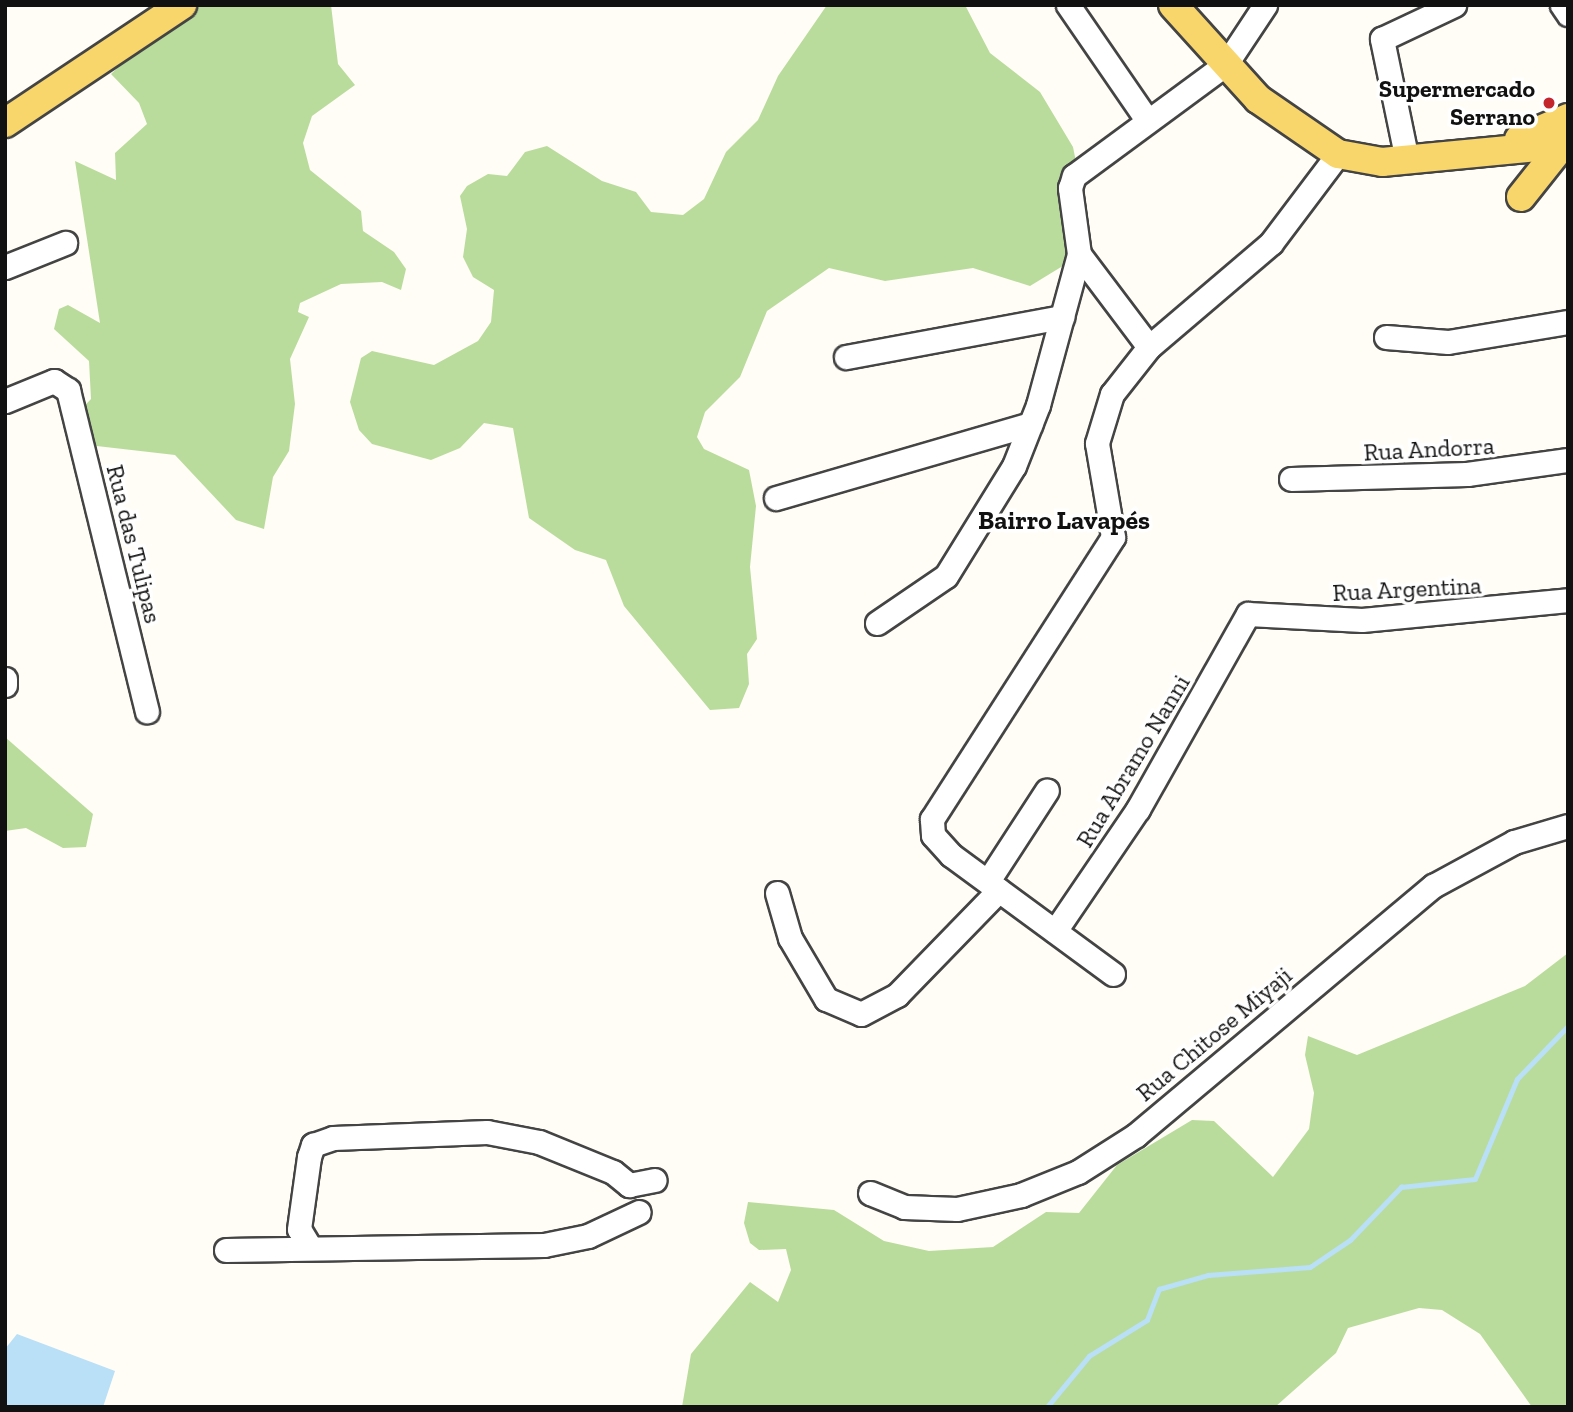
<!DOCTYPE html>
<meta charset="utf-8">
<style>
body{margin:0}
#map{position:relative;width:1573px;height:1412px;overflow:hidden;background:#fffdf5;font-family:"Zilla Slab",serif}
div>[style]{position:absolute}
.forest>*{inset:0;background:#b9dc9c}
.water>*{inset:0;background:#b9e0f7}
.stream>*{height:4.5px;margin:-2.25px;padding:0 2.25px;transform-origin:2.25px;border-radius:2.25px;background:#b9e0f7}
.roads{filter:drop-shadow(2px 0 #444) drop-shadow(-2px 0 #444) drop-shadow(0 2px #444) drop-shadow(0 -2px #444)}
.minor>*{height:23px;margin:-11.5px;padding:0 11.5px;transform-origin:11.5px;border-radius:11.5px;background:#fff}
.major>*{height:28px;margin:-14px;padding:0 14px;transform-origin:14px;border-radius:14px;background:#f9d66b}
.dots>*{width:19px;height:19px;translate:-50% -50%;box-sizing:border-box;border:4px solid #fff;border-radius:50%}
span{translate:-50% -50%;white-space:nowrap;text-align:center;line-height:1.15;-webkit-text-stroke:7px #fff;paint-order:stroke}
.poi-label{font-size:24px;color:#111;font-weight:700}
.right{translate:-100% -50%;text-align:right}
.street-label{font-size:24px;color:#111}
.neighbourhood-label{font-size:26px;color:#111;font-weight:700}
.frame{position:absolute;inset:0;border:7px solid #111;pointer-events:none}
</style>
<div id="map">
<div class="forest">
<div style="clip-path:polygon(186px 5px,331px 5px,338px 64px,355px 85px,312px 116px,303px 143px,310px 170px,361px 211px,363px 231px,394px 252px,406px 269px,401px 290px,382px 282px,341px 284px,300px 303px,298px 312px,309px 317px,290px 359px,295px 404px,289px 451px,273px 477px,264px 529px,236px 520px,175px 455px,88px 445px,72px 419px,91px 399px,89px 361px,54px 329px,59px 309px,68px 305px,100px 323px,75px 161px,116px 180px,115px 153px,147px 124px,139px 103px,111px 74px)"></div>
<div style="clip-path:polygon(827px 5px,965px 5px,990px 53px,1040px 92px,1073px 147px,1087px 216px,1066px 264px,1030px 286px,973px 268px,885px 281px,829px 268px,767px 311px,740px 377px,705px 412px,697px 437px,704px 449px,749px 470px,756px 506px,750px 567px,757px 639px,747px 654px,749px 684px,739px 708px,710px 710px,624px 606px,606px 560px,575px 550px,529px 518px,513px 428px,484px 423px,460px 448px,431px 460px,372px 444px,359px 430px,350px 402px,361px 358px,372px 351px,434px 365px,478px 341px,491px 322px,494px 290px,473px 277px,463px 257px,467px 229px,460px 196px,467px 186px,488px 174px,507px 176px,525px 152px,547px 146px,602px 181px,636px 192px,651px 212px,683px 215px,704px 199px,726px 152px,758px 120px,778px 76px)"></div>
<div style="clip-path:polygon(5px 737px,93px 814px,86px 847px,63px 848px,26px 828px,5px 831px)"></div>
<div style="clip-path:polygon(1568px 953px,1568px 1407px,1532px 1407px,1480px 1334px,1442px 1310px,1419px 1308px,1348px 1328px,1336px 1353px,1275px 1407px,682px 1407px,691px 1354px,750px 1282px,778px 1302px,791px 1270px,786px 1249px,759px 1250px,750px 1243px,744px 1223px,748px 1202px,834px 1210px,884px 1241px,929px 1251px,993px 1247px,1046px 1212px,1079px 1213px,1117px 1165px,1192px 1120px,1214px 1121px,1273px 1177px,1309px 1129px,1314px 1093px,1305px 1055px,1308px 1036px,1357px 1055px,1525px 986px)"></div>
</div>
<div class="water">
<div style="clip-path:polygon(17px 1334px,115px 1371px,103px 1407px,5px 1407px,5px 1349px)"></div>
</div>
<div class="stream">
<div style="left:1047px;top:1407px;width:66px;rotate:-50.5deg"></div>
<div style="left:1089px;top:1356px;width:68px;rotate:-31.8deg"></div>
<div style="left:1147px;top:1320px;width:33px;rotate:-69deg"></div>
<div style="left:1159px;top:1289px;width:51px;rotate:-15.9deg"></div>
<div style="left:1208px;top:1275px;width:102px;rotate:-4.5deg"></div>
<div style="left:1310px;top:1267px;width:48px;rotate:-34deg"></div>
<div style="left:1350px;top:1240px;width:74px;rotate:-46.1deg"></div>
<div style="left:1401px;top:1187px;width:74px;rotate:-6.2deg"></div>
<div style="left:1475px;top:1179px;width:108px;rotate:-67.2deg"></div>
<div style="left:1517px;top:1079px;width:74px;rotate:-46.1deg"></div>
</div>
<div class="roads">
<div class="minor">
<div style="left:1068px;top:5px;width:140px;rotate:55.5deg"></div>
<div style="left:1562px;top:5px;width:11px;rotate:56deg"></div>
<div style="left:1407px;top:160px;width:124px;rotate:-101.7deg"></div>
<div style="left:1382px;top:39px;width:80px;rotate:-25.3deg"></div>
<div style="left:5px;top:267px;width:65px;rotate:-21.8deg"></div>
<div style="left:1386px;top:337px;width:62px;rotate:4.6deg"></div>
<div style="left:1448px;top:342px;width:122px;rotate:-9.5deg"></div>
<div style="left:1149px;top:347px;width:116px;rotate:-127deg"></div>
<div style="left:1079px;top:254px;width:67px;rotate:-97.8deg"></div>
<div style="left:1070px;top:188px;width:13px;rotate:-72deg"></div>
<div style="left:1074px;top:176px;width:189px;rotate:-36.4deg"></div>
<div style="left:1226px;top:64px;width:71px;rotate:-56.5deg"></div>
<div style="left:846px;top:357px;width:220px;rotate:-10.5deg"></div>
<div style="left:5px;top:401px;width:53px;rotate:-22.2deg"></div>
<div style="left:54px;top:381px;width:17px;rotate:33deg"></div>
<div style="left:68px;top:390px;width:331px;rotate:76.2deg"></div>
<div style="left:1291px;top:479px;width:176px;rotate:-1.6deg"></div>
<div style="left:1467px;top:474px;width:102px;rotate:-7.9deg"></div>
<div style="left:776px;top:498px;width:265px;rotate:-16.2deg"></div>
<div style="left:877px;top:623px;width:83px;rotate:-34.3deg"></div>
<div style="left:946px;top:576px;width:129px;rotate:-58.3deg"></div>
<div style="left:1014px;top:466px;width:66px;rotate:-68.5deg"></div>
<div style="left:1038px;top:405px;width:156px;rotate:-74.8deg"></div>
<div style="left:5px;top:679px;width:6px;rotate:90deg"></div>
<div style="left:988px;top:881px;width:108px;rotate:-57deg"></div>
<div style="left:777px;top:893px;width:47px;rotate:73.9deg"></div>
<div style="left:790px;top:938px;width:71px;rotate:59.5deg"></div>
<div style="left:826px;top:999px;width:38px;rotate:23deg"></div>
<div style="left:861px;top:1014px;width:41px;rotate:-27.8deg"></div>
<div style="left:897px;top:995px;width:146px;rotate:-45.8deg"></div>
<div style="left:1055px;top:931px;width:148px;rotate:-55.8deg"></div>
<div style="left:1138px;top:809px;width:224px;rotate:-60.6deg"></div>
<div style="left:1248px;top:614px;width:114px;rotate:3deg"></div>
<div style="left:1362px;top:620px;width:207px;rotate:-5.5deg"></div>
<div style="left:1113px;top:974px;width:201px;rotate:-143.7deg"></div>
<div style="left:951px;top:855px;width:27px;rotate:-132deg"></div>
<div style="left:933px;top:835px;width:16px;rotate:-94deg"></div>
<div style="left:932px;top:819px;width:335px;rotate:-57.3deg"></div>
<div style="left:1113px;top:537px;width:95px;rotate:-99.7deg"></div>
<div style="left:1097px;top:443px;width:51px;rotate:-73deg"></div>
<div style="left:1112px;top:394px;width:60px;rotate:-51.8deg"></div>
<div style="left:1149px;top:347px;width:160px;rotate:-40.4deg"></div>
<div style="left:1271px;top:243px;width:111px;rotate:-53deg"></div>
<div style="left:870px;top:1193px;width:37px;rotate:22deg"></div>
<div style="left:904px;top:1207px;width:53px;rotate:2.2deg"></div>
<div style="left:957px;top:1209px;width:66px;rotate:-12.3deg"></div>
<div style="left:1021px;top:1195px;width:61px;rotate:-22deg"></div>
<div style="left:1078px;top:1172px;width:69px;rotate:-32.5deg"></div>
<div style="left:1136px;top:1135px;width:388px;rotate:-40deg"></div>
<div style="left:1433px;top:886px;width:92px;rotate:-28.5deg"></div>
<div style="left:1514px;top:842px;width:56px;rotate:-16.5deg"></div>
<div style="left:308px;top:1244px;width:17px;rotate:-121deg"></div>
<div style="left:299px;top:1229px;width:73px;rotate:-82.1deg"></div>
<div style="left:309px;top:1157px;width:13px;rotate:-72deg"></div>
<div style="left:313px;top:1145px;width:21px;rotate:-19deg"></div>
<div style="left:333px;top:1138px;width:154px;rotate:-2.2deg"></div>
<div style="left:487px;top:1132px;width:53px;rotate:10.9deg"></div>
<div style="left:539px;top:1142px;width:80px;rotate:22.1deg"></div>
<div style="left:613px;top:1172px;width:21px;rotate:39deg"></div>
<div style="left:629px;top:1185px;width:26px;rotate:-11deg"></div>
<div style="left:226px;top:1250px;width:318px;rotate:-0.9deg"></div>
<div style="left:544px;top:1245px;width:45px;rotate:-11.6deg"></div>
<div style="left:588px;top:1236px;width:56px;rotate:-25.2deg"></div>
</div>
<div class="major">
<div style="left:1173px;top:5px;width:127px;rotate:47.9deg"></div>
<div style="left:1258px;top:99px;width:97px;rotate:34.5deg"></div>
<div style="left:1338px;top:154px;width:45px;rotate:10.3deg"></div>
<div style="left:1382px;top:162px;width:187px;rotate:-5.5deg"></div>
<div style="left:5px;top:123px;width:213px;rotate:-33.7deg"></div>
<div style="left:1519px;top:139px;width:53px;rotate:-23.2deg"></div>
<div style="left:1521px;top:197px;width:75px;rotate:-51.5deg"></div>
</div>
</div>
<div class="dots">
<div style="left:1549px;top:103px;background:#c4262e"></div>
</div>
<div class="poi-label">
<span class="right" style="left:1535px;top:103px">Supermercado<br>Serrano</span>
</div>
<div class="street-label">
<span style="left:1429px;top:449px;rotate:-3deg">Rua Andorra</span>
<span style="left:134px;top:544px;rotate:76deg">Rua das Tulipas</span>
<span style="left:1407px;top:589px;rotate:-3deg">Rua Argentina</span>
<span style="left:1133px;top:761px;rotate:-59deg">Rua Abramo Nanni</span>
<span style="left:1214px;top:1034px;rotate:-40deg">Rua Chitose Miyaji</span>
</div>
<div class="neighbourhood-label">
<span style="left:1064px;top:521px">Bairro Lavapés</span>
</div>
<div class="frame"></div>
</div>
